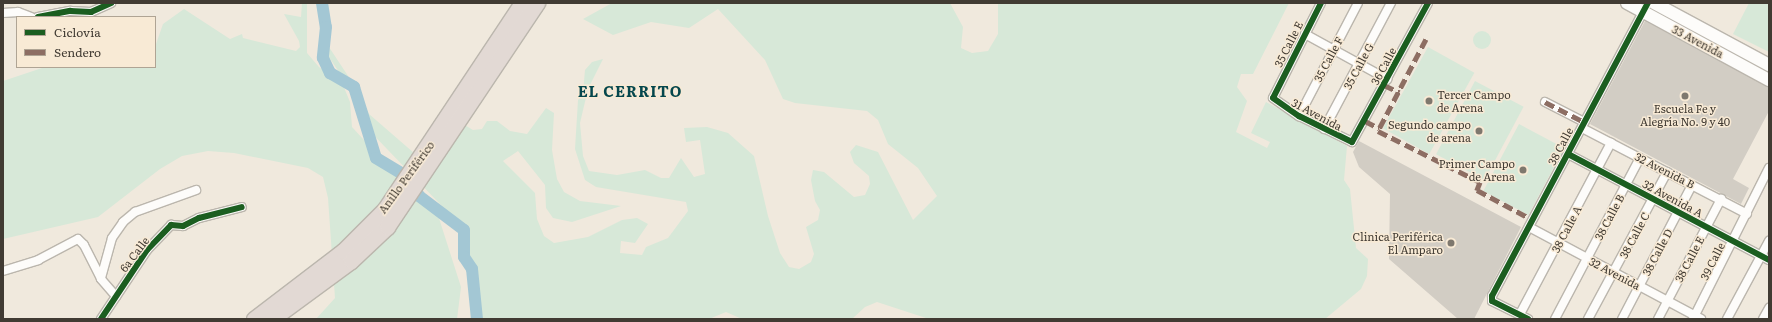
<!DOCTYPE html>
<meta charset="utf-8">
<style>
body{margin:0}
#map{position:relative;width:1772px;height:322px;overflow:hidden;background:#f0e9dd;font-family:Literata,serif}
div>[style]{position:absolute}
.green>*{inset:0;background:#d7e8d8;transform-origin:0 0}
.round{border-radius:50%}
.river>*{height:12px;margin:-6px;padding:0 6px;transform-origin:6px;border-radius:6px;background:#a3c7d4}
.building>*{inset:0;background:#d2cdc4}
.roads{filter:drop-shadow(1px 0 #bbb6ad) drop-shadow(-1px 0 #bbb6ad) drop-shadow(0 1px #bbb6ad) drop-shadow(0 -1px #bbb6ad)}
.street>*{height:8px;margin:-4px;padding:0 4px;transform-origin:4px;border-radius:4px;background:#fdfcfa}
.secondary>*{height:12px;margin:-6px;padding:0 6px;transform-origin:6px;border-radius:6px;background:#fdfcfa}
.highway>*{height:15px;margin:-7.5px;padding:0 7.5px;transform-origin:7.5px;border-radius:7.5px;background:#e2d9d4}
.quiet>*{height:5px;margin-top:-2.5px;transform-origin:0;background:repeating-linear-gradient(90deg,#8d6e63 0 10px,transparent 0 15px)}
.cycleway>*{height:6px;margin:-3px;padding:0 3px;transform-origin:3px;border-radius:3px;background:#1b5e20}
.dots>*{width:11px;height:11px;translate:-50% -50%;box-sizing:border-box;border:2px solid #f8ead5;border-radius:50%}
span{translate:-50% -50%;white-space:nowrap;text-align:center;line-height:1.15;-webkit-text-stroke:3px #f8ead5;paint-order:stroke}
.street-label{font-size:11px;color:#413b33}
.poi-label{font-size:11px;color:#413b33}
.left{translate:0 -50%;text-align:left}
.right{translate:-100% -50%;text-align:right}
.district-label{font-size:15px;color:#05474d;font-weight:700;letter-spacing:1px}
.frame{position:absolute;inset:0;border:4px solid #413b33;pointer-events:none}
.legend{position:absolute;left:16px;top:16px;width:140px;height:52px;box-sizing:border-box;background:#f8ead5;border:1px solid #afa494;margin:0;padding:5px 7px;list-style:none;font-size:12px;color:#413b33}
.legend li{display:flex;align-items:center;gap:8px;height:20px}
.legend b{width:20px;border:1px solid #afa494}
</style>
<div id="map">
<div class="green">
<div style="clip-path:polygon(302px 3px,307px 3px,307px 53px,319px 67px,343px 85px,350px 102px,352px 127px,408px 188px,437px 212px,461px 287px,457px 319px,316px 319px,335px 298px,328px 198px,323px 177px,308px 168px,234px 153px,208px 151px,182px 156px,160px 169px,98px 217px,3px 239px,3px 81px,45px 67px,155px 67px,155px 47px,163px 24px,184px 9px,230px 39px,242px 34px,243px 38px,296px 51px,300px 47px,299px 41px,284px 14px,301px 17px)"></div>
<div style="clip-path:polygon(612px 3px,950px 3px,963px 27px,961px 48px,972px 53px,988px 51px,998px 34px,998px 3px,1289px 3px,1253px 74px,1241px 74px,1237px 87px,1247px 101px,1236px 132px,1267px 148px,1270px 142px,1251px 133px,1266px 102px,1347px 146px,1344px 180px,1350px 189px,1356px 248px,1368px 259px,1367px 276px,1361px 289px,1325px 319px,929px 319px,877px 302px,865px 307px,852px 319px,742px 319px,726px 312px,709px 319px,474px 319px,473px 269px,462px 227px,363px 124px,351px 90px,325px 51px,321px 35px,358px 91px,369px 114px,414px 153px,463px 124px,473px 130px,482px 129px,487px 121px,497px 121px,510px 131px,527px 134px,546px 108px,554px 113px,552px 150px,557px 179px,564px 192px,580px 201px,621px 206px,572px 222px,553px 218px,546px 208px,545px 185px,518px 151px,503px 161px,535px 193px,537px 219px,544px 236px,554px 243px,588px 237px,622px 220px,637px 218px,648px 224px,635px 243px,621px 241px,620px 253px,642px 255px,646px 247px,668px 238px,688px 211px,686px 202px,596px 187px,585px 180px,575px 149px,578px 100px,583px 93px,585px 70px,592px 62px,603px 59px,588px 89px,580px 123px,583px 156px,589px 171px,617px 175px,645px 170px,661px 178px,669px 178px,681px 158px,694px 177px,705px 174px,700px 140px,686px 142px,684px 128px,707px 127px,728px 133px,754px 156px,768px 216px,780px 253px,789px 267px,799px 269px,811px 262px,814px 254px,806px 227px,818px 220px,820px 210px,815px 201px,811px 180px,813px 170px,824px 172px,854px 197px,865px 195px,870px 184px,869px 176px,854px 163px,850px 152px,856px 145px,878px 152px,913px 220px,937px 196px,918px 168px,888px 144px,878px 120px,867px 111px,795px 103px,783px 99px,765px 60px,718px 9px,689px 28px,651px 22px,613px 35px,583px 19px)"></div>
<div style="clip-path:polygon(1749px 3px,1769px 3px,1769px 52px,1733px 34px)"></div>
<div class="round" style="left:1473px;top:31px;width:18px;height:18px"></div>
<div style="left:1428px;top:47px;width:53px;height:93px;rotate:29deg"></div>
<div style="left:1475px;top:81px;width:55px;height:83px;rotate:28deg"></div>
<div style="left:1519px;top:124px;width:51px;height:76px;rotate:28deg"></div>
</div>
<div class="river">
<div style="left:322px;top:3px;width:24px;rotate:81deg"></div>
<div style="left:326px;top:27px;width:31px;rotate:96deg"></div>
<div style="left:323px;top:58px;width:17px;rotate:65deg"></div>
<div style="left:330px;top:73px;width:28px;rotate:30deg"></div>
<div style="left:354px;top:87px;width:74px;rotate:72.8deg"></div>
<div style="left:376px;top:158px;width:33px;rotate:31deg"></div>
<div style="left:404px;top:175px;width:26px;rotate:54deg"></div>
<div style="left:419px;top:196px;width:56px;rotate:37.1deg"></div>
<div style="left:464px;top:230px;width:27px;rotate:90deg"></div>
<div style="left:464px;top:257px;width:14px;rotate:56deg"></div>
<div style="left:472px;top:269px;width:50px;rotate:84.3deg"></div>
</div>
<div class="building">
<div style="clip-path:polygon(1645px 21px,1769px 87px,1769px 111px,1733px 179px,1749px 188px,1741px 204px,1590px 124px)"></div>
<div style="clip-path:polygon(1359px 141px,1521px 227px,1474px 319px,1458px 319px,1389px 259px,1390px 194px,1359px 167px,1353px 152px)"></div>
</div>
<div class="roads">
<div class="street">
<div style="left:1321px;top:3px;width:106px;rotate:116.8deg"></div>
<div style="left:1273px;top:98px;width:32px;rotate:35deg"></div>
<div style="left:1299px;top:116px;width:59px;rotate:26.1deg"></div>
<div style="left:1352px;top:142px;width:158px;rotate:-61.3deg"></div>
<div style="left:3px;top:13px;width:15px;rotate:-4deg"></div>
<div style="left:18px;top:12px;width:14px;rotate:21deg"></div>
<div style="left:38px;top:17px;width:33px;rotate:-11deg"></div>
<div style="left:70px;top:11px;width:21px;rotate:3deg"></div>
<div style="left:91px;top:12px;width:22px;rotate:-24deg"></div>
<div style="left:1305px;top:34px;width:94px;rotate:28.8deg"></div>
<div style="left:1545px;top:102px;width:44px;rotate:27.1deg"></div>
<div style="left:1299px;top:116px;width:127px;rotate:-62.4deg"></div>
<div style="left:1582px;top:128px;width:186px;rotate:27.5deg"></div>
<div style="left:1324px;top:129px;width:143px;rotate:-62deg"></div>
<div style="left:1568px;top:154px;width:227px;rotate:27.8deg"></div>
<div style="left:1529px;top:227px;width:195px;rotate:28.1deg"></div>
<div style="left:3px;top:271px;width:37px;rotate:-17deg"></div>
<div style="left:38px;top:260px;width:45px;rotate:-27.7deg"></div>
<div style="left:78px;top:239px;width:8px;rotate:45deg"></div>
<div style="left:84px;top:245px;width:38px;rotate:63deg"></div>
<div style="left:101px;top:279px;width:23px;rotate:49deg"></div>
<div style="left:101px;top:278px;width:41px;rotate:-74.6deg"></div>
<div style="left:112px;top:238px;width:19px;rotate:-55deg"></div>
<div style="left:123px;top:222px;width:16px;rotate:-40deg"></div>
<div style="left:135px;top:212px;width:65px;rotate:-19.8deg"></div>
<div style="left:1520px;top:314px;width:194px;rotate:-62deg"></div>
<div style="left:101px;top:319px;width:83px;rotate:-56.3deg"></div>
<div style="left:147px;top:250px;width:35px;rotate:-46deg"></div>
<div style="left:171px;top:225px;width:12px;rotate:5deg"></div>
<div style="left:183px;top:226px;width:18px;rotate:-27deg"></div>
<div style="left:199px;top:218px;width:44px;rotate:-14.3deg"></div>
<div style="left:1528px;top:319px;width:40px;rotate:-153.4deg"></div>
<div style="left:1492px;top:301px;width:5px;rotate:-90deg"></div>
<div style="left:1492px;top:296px;width:332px;rotate:-62deg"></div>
<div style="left:1555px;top:319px;width:182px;rotate:-62.2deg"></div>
<div style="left:1588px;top:319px;width:167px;rotate:-61.7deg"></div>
<div style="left:1622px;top:319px;width:151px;rotate:-62.4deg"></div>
<div style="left:1658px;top:319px;width:136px;rotate:-62.3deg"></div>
<div style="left:1693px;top:319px;width:169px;rotate:-63.3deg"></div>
<div style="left:1727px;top:319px;width:89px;rotate:-61.7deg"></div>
<div style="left:1763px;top:319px;width:13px;rotate:-61deg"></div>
</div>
<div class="secondary">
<div style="left:1627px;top:3px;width:162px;rotate:28.5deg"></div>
<div style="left:1654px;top:3px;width:131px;rotate:28.3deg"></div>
</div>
<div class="highway">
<div style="left:254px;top:319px;width:112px;rotate:-37.4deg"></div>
<div style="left:343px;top:251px;width:59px;rotate:-45deg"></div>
<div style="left:385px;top:209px;width:247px;rotate:-56.4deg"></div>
<div style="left:272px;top:319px;width:98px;rotate:-36.3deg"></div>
<div style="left:351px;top:261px;width:50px;rotate:-43.4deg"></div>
<div style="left:387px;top:227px;width:270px;rotate:-56.2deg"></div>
</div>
</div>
<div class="quiet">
<div style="left:1426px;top:39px;width:104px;rotate:117.6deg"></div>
<div style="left:1378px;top:131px;width:114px;rotate:26.6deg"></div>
<div style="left:1480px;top:182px;width:9px;rotate:111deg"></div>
<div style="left:1477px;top:190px;width:64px;rotate:28.2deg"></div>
<div style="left:1384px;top:85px;width:17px;rotate:25deg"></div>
<div style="left:1545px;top:102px;width:44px;rotate:27.1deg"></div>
<div style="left:1365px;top:121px;width:16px;rotate:27deg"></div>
</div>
<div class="cycleway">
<div style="left:1321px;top:3px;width:106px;rotate:116.8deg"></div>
<div style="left:1273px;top:98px;width:32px;rotate:35deg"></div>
<div style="left:1299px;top:116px;width:59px;rotate:26.1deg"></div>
<div style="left:1352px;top:142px;width:158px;rotate:-61.3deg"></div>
<div style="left:38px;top:17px;width:33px;rotate:-11deg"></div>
<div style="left:70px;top:11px;width:21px;rotate:3deg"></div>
<div style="left:91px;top:12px;width:22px;rotate:-24deg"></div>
<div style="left:1568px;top:154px;width:227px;rotate:27.8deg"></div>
<div style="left:101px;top:319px;width:83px;rotate:-56.3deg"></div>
<div style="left:147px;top:250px;width:35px;rotate:-46deg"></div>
<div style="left:171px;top:225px;width:12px;rotate:5deg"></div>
<div style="left:183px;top:226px;width:18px;rotate:-27deg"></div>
<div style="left:199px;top:218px;width:44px;rotate:-14.3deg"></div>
<div style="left:1528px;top:319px;width:40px;rotate:-153.4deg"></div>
<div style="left:1492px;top:301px;width:5px;rotate:-90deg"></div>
<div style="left:1492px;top:296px;width:332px;rotate:-62deg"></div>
</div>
<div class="dots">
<div style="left:1685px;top:96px;background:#7e786e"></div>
<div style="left:1429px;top:101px;background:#7e786e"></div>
<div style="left:1479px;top:131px;background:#7e786e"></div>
<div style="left:1523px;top:170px;background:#7e786e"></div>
<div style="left:1451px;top:243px;background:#7e786e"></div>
</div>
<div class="street-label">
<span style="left:1698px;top:41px;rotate:28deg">33 Avenida</span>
<span style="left:1288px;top:44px;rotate:-63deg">35 Calle E</span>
<span style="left:1328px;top:59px;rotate:-62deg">35 Calle F</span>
<span style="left:1358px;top:66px;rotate:-62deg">35 Calle G</span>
<span style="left:1383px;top:66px;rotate:-62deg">36 Calle</span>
<span style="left:1317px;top:114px;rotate:28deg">31 Avenida</span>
<span style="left:1560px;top:146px;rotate:-62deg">38 Calle</span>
<span style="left:1665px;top:170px;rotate:27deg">32 Avenida B</span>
<span style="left:406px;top:177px;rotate:-54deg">Anillo Periférico</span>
<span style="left:1673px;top:198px;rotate:28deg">32 Avenida A</span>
<span style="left:1609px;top:217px;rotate:-62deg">38 Calle B</span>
<span style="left:1566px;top:229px;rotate:-62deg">38 Calle A</span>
<span style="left:1634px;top:235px;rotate:-62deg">38 Calle C</span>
<span style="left:1657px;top:252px;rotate:-62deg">38 Calle D</span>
<span style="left:134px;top:254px;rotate:-53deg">6a Calle</span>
<span style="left:1689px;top:259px;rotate:-62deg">38 Calle E</span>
<span style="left:1712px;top:261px;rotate:-63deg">39 Calle</span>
<span style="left:1615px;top:273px;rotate:28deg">32 Avenida</span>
</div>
<div class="poi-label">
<span class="left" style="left:1437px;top:101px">Tercer Campo<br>de Arena</span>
<span style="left:1685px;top:115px">Escuela Fe y<br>Alegría No. 9 y 40</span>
<span class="right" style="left:1471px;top:131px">Segundo campo<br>de arena</span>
<span class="right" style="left:1515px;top:170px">Primer Campo<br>de Arena</span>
<span class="right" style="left:1443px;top:243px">Clinica Periférica<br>El Amparo</span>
</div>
<div class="district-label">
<span style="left:630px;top:91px">EL CERRITO</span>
</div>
<div class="frame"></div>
<ul class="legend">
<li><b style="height:5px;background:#1b5e20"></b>Ciclovía</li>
<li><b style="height:5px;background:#8d6e63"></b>Sendero</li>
</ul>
</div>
